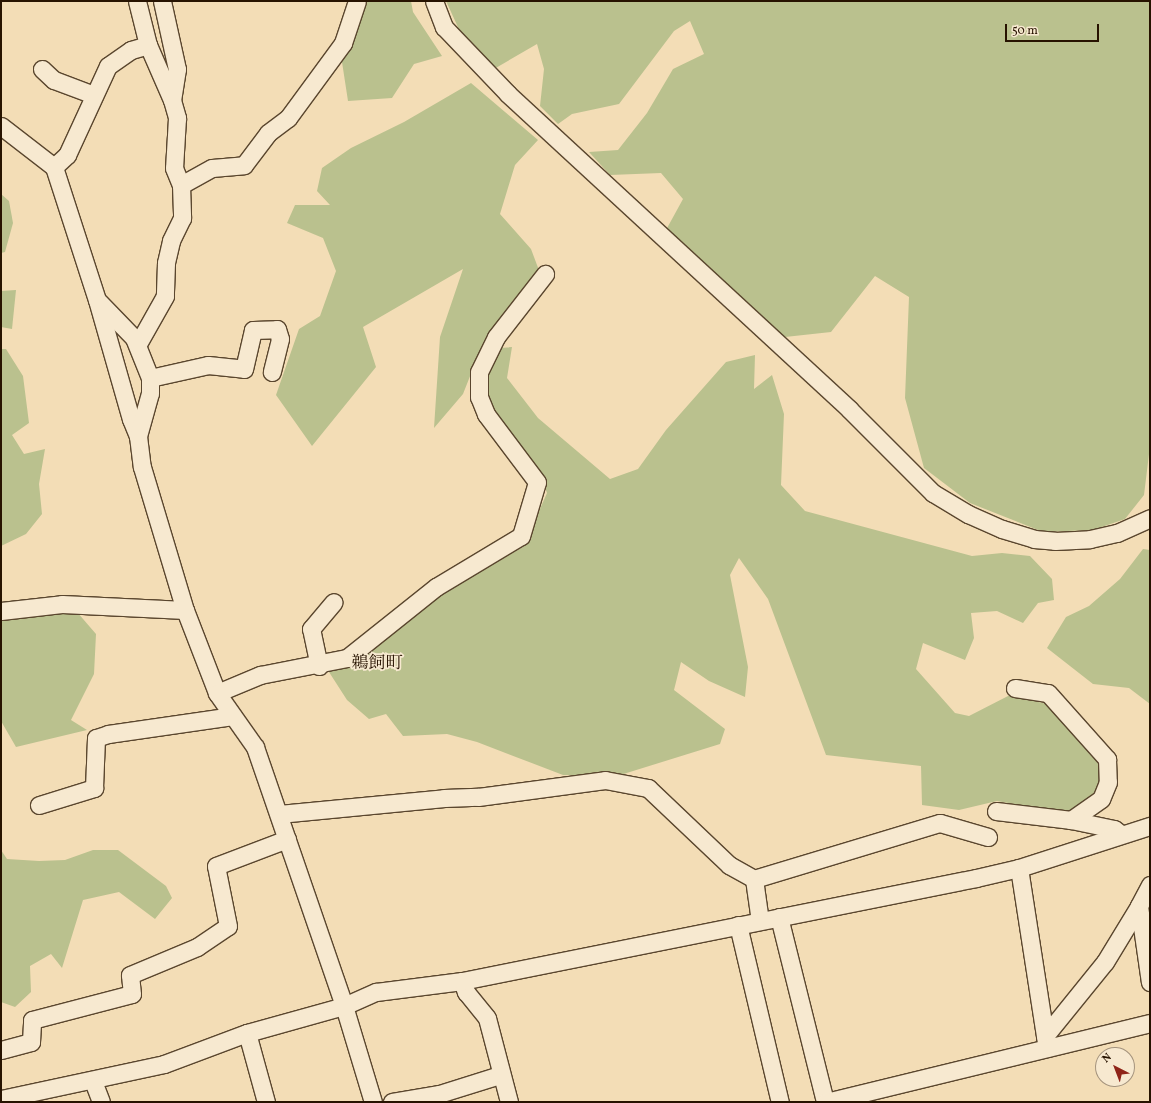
<!DOCTYPE html>
<meta charset="utf-8">
<style>
body{margin:0}
#map{position:relative;width:1151px;height:1103px;overflow:hidden;background:#f3ddb6;font-family:Vollkorn,"Noto Serif JP",serif}
div>[style]{position:absolute}
.green>*{inset:0;background:#bac18e}
.roads{filter:drop-shadow(1px 0 #5a462e) drop-shadow(-1px 0 #5a462e) drop-shadow(0 1px #5a462e) drop-shadow(0 -1px #5a462e)}
.minor>*{height:17px;margin:-8.5px;padding:0 8.5px;transform-origin:8.5px;border-radius:8.5px;background:#f7e9d0}
span{translate:-50% -50%;white-space:nowrap;text-align:center;line-height:1.15;-webkit-text-stroke:3.5px #f7e9d0;paint-order:stroke}
.quarter-label{font-size:17px;color:#271300}
.frame{position:absolute;inset:0;border:2px solid #271300;pointer-events:none}
.north{position:absolute;left:1095px;top:1047px;width:40px;height:40px;box-sizing:border-box;background:#f7e9d0;border:1px solid #a4937d;border-radius:50%;rotate:318deg;font-size:11px;font-weight:700;line-height:16px;text-align:center;color:#271300}
.north::after{content:'';display:block;margin:auto;width:14px;height:18px;background:#8f2418;clip-path:polygon(50% 0,100% 100%,50% 72%,0 100%)}
.scale{position:absolute;left:1005px;top:24px;width:94px;height:18px;box-sizing:border-box;border:2px solid #271300;border-top:0;padding-left:5px;font-size:12px;line-height:14px;white-space:nowrap;color:#271300;-webkit-text-stroke:3px #f7e9d0;paint-order:stroke}
</style>
<div id="map">
<div class="green">
<div style="clip-path:polygon(362px 1px,411px 1px,413px 12px,442px 56px,414px 64px,392px 98px,348px 101px,342px 62px)"></div>
<div style="clip-path:polygon(446px 1px,1150px 1px,1150px 446px,1144px 495px,1125px 519px,1093px 530px,1043px 532px,970px 503px,924px 468px,905px 398px,909px 297px,875px 276px,831px 332px,785px 337px,728px 290px,666px 230px,683px 199px,661px 173px,610px 175px,589px 152px,618px 150px,647px 113px,673px 69px,704px 54px,690px 21px,674px 31px,619px 104px,572px 114px,558px 124px,540px 106px,544px 69px,537px 44px,494px 69px,462px 36px)"></div>
<div style="clip-path:polygon(471px 83px,538px 140px,515px 165px,500px 214px,531px 249px,540px 273px,478px 356px,463px 394px,434px 428px,440px 337px,463px 269px,363px 327px,376px 367px,312px 446px,276px 395px,299px 329px,320px 316px,336px 271px,323px 238px,287px 223px,295px 205px,330px 205px,317px 191px,322px 168px,351px 148px,404px 122px)"></div>
<div style="clip-path:polygon(1px 194px,9px 201px,13px 223px,5px 252px,1px 253px)"></div>
<div style="clip-path:polygon(16px 290px,12px 329px,1px 327px,1px 291px)"></div>
<div style="clip-path:polygon(512px 347px,507px 378px,538px 418px,610px 479px,638px 469px,666px 430px,726px 362px,755px 355px,754px 389px,772px 375px,784px 414px,781px 485px,805px 511px,972px 556px,1002px 553px,1030px 556px,1052px 579px,1054px 600px,1038px 603px,1023px 623px,997px 611px,971px 613px,974px 638px,965px 660px,923px 643px,916px 669px,955px 713px,969px 716px,1010px 695px,1051px 705px,1102px 763px,1101px 782px,1092px 798px,1070px 814px,997px 801px,959px 810px,922px 805px,921px 766px,826px 755px,768px 599px,739px 558px,730px 575px,748px 667px,745px 697px,709px 681px,681px 662px,674px 690px,725px 729px,720px 744px,617px 776px,563px 775px,477px 742px,447px 734px,403px 736px,386px 714px,369px 719px,347px 700px,329px 672px,363px 654px,429px 601px,523px 547px,547px 493px,539px 471px,491px 409px,484px 383px,501px 348px)"></div>
<div style="clip-path:polygon(1px 349px,6px 349px,23px 376px,29px 423px,12px 435px,24px 454px,45px 449px,39px 484px,42px 514px,26px 534px,1px 546px)"></div>
<div style="clip-path:polygon(1143px 549px,1150px 550px,1150px 704px,1129px 688px,1093px 684px,1047px 648px,1066px 617px,1089px 606px,1120px 579px)"></div>
<div style="clip-path:polygon(38px 610px,77px 612px,96px 634px,94px 674px,71px 720px,87px 730px,16px 747px,1px 721px,1px 617px)"></div>
<div style="clip-path:polygon(1px 850px,7px 859px,39px 861px,65px 860px,93px 850px,118px 850px,166px 886px,172px 898px,155px 919px,119px 892px,83px 900px,62px 968px,51px 954px,30px 966px,31px 992px,15px 1007px,1px 1002px)"></div>
</div>
<div class="roads">
<div class="minor">
<div style="left:137px;top:1px;width:45px;rotate:76deg"></div>
<div style="left:148px;top:45px;width:60px;rotate:66.4deg"></div>
<div style="left:172px;top:100px;width:19px;rotate:74deg"></div>
<div style="left:177px;top:118px;width:50px;rotate:93.4deg"></div>
<div style="left:174px;top:168px;width:18px;rotate:68deg"></div>
<div style="left:181px;top:185px;width:33px;rotate:88deg"></div>
<div style="left:182px;top:218px;width:25px;rotate:116deg"></div>
<div style="left:171px;top:241px;width:23px;rotate:103deg"></div>
<div style="left:166px;top:263px;width:33px;rotate:92deg"></div>
<div style="left:165px;top:296px;width:55px;rotate:119.4deg"></div>
<div style="left:162px;top:1px;width:70px;rotate:77.6deg"></div>
<div style="left:177px;top:69px;width:31px;rotate:99deg"></div>
<div style="left:434px;top:1px;width:28px;rotate:69deg"></div>
<div style="left:444px;top:27px;width:93px;rotate:46.3deg"></div>
<div style="left:508px;top:94px;width:464px;rotate:42.7deg"></div>
<div style="left:849px;top:409px;width:119px;rotate:45deg"></div>
<div style="left:933px;top:493px;width:41px;rotate:31deg"></div>
<div style="left:968px;top:514px;width:37px;rotate:24deg"></div>
<div style="left:1002px;top:529px;width:34px;rotate:17deg"></div>
<div style="left:1034px;top:539px;width:21px;rotate:5deg"></div>
<div style="left:1055px;top:541px;width:35px;rotate:-3deg"></div>
<div style="left:1090px;top:539px;width:28px;rotate:-13deg"></div>
<div style="left:1117px;top:533px;width:36px;rotate:-24deg"></div>
<div style="left:42px;top:69px;width:16px;rotate:43deg"></div>
<div style="left:54px;top:80px;width:43px;rotate:20.6deg"></div>
<div style="left:1px;top:126px;width:67px;rotate:37.7deg"></div>
<div style="left:54px;top:167px;width:140px;rotate:72.1deg"></div>
<div style="left:97px;top:300px;width:124px;rotate:74.1deg"></div>
<div style="left:131px;top:419px;width:18px;rotate:68deg"></div>
<div style="left:138px;top:436px;width:31px;rotate:83deg"></div>
<div style="left:142px;top:467px;width:149px;rotate:73.3deg"></div>
<div style="left:185px;top:610px;width:89px;rotate:68.9deg"></div>
<div style="left:217px;top:693px;width:66px;rotate:54.9deg"></div>
<div style="left:255px;top:747px;width:274px;rotate:71deg"></div>
<div style="left:344px;top:1006px;width:100px;rotate:73.2deg"></div>
<div style="left:54px;top:167px;width:18px;rotate:-43deg"></div>
<div style="left:67px;top:155px;width:98px;rotate:-65.3deg"></div>
<div style="left:108px;top:66px;width:28px;rotate:-35deg"></div>
<div style="left:131px;top:50px;width:18px;rotate:-16deg"></div>
<div style="left:181px;top:185px;width:35px;rotate:-29deg"></div>
<div style="left:212px;top:168px;width:32px;rotate:-5deg"></div>
<div style="left:244px;top:165px;width:40px;rotate:-53deg"></div>
<div style="left:268px;top:133px;width:25px;rotate:-37deg"></div>
<div style="left:288px;top:118px;width:93px;rotate:-53.7deg"></div>
<div style="left:343px;top:43px;width:44px;rotate:-71.6deg"></div>
<div style="left:99px;top:302px;width:50px;rotate:45.8deg"></div>
<div style="left:134px;top:338px;width:43px;rotate:68.2deg"></div>
<div style="left:150px;top:378px;width:15px;rotate:90deg"></div>
<div style="left:150px;top:393px;width:45px;rotate:105.6deg"></div>
<div style="left:150px;top:378px;width:59px;rotate:-12.6deg"></div>
<div style="left:208px;top:365px;width:36px;rotate:6deg"></div>
<div style="left:244px;top:369px;width:40px;rotate:-77deg"></div>
<div style="left:253px;top:330px;width:24px;rotate:-2deg"></div>
<div style="left:277px;top:329px;width:10px;rotate:73deg"></div>
<div style="left:280px;top:339px;width:34px;rotate:104deg"></div>
<div style="left:1px;top:611px;width:61px;rotate:-6.5deg"></div>
<div style="left:62px;top:604px;width:123px;rotate:2.8deg"></div>
<div style="left:319px;top:666px;width:38px;rotate:-102deg"></div>
<div style="left:311px;top:629px;width:35px;rotate:-50deg"></div>
<div style="left:1015px;top:688px;width:33px;rotate:9deg"></div>
<div style="left:1048px;top:693px;width:89px;rotate:48.2deg"></div>
<div style="left:1107px;top:759px;width:23px;rotate:88deg"></div>
<div style="left:1108px;top:782px;width:18px;rotate:112deg"></div>
<div style="left:1101px;top:799px;width:37px;rotate:145deg"></div>
<div style="left:217px;top:693px;width:47px;rotate:-22.7deg"></div>
<div style="left:260px;top:675px;width:89px;rotate:-11.1deg"></div>
<div style="left:347px;top:658px;width:114px;rotate:-38.6deg"></div>
<div style="left:436px;top:587px;width:99px;rotate:-31deg"></div>
<div style="left:521px;top:536px;width:56px;rotate:-73.5deg"></div>
<div style="left:537px;top:482px;width:85px;rotate:-126.9deg"></div>
<div style="left:486px;top:414px;width:18px;rotate:-112deg"></div>
<div style="left:479px;top:397px;width:25px;rotate:-90deg"></div>
<div style="left:479px;top:372px;width:39px;rotate:-64deg"></div>
<div style="left:496px;top:337px;width:80px;rotate:-52.1deg"></div>
<div style="left:39px;top:805px;width:58px;rotate:-17.2deg"></div>
<div style="left:94px;top:788px;width:50px;rotate:-87.7deg"></div>
<div style="left:96px;top:738px;width:13px;rotate:-18deg"></div>
<div style="left:108px;top:734px;width:126px;rotate:-8.2deg"></div>
<div style="left:996px;top:811px;width:76px;rotate:6.8deg"></div>
<div style="left:1071px;top:820px;width:44px;rotate:11.8deg"></div>
<div style="left:1114px;top:829px;width:9px;rotate:36deg"></div>
<div style="left:279px;top:814px;width:166px;rotate:-5.5deg"></div>
<div style="left:444px;top:798px;width:34px;rotate:-2deg"></div>
<div style="left:478px;top:797px;width:128px;rotate:-7.6deg"></div>
<div style="left:605px;top:780px;width:44px;rotate:10.5deg"></div>
<div style="left:648px;top:788px;width:112px;rotate:43.5deg"></div>
<div style="left:729px;top:865px;width:29px;rotate:29deg"></div>
<div style="left:754px;top:879px;width:194px;rotate:-16.8deg"></div>
<div style="left:940px;top:823px;width:50px;rotate:16.3deg"></div>
<div style="left:1019px;top:868px;width:182px;rotate:81.2deg"></div>
<div style="left:754px;top:879px;width:42px;rotate:81.9deg"></div>
<div style="left:1150px;top:885px;width:24px;rotate:118deg"></div>
<div style="left:1139px;top:906px;width:77px;rotate:81.8deg"></div>
<div style="left:779px;top:917px;width:191px;rotate:76deg"></div>
<div style="left:738px;top:925px;width:182px;rotate:76.7deg"></div>
<div style="left:462px;top:981px;width:12px;rotate:70deg"></div>
<div style="left:466px;top:992px;width:33px;rotate:51deg"></div>
<div style="left:487px;top:1018px;width:87px;rotate:75.3deg"></div>
<div style="left:247px;top:1033px;width:72px;rotate:74.6deg"></div>
<div style="left:1045px;top:1036px;width:95px;rotate:-51deg"></div>
<div style="left:1105px;top:962px;width:66px;rotate:-58.7deg"></div>
<div style="left:1px;top:1050px;width:31px;rotate:-15deg"></div>
<div style="left:31px;top:1042px;width:22px;rotate:-87deg"></div>
<div style="left:32px;top:1020px;width:103px;rotate:-14.6deg"></div>
<div style="left:132px;top:994px;width:19px;rotate:-96deg"></div>
<div style="left:130px;top:975px;width:73px;rotate:-22.7deg"></div>
<div style="left:197px;top:947px;width:37px;rotate:-34deg"></div>
<div style="left:228px;top:926px;width:61px;rotate:-101.3deg"></div>
<div style="left:216px;top:866px;width:76px;rotate:-20.8deg"></div>
<div style="left:93px;top:1081px;width:22px;rotate:69deg"></div>
<div style="left:1px;top:1099px;width:167px;rotate:-12.1deg"></div>
<div style="left:164px;top:1064px;width:89px;rotate:-20.5deg"></div>
<div style="left:247px;top:1033px;width:101px;rotate:-15.6deg"></div>
<div style="left:344px;top:1006px;width:35px;rotate:-24deg"></div>
<div style="left:376px;top:992px;width:87px;rotate:-7.3deg"></div>
<div style="left:462px;top:981px;width:524px;rotate:-11.33deg"></div>
<div style="left:976px;top:878px;width:44px;rotate:-13.1deg"></div>
<div style="left:1019px;top:868px;width:138px;rotate:-17.8deg"></div>
<div style="left:392px;top:1102px;width:48px;rotate:-9.7deg"></div>
<div style="left:439px;top:1094px;width:64px;rotate:-17.3deg"></div>
<div style="left:826px;top:1102px;width:333px;rotate:-13.7deg"></div>
</div>
</div>
<div class="quarter-label">
<span style="left:377px;top:664px">鵜飼町</span>
</div>
<div class="frame"></div>
<div class="north">N</div>
<div class="scale">50 m</div>
</div>
